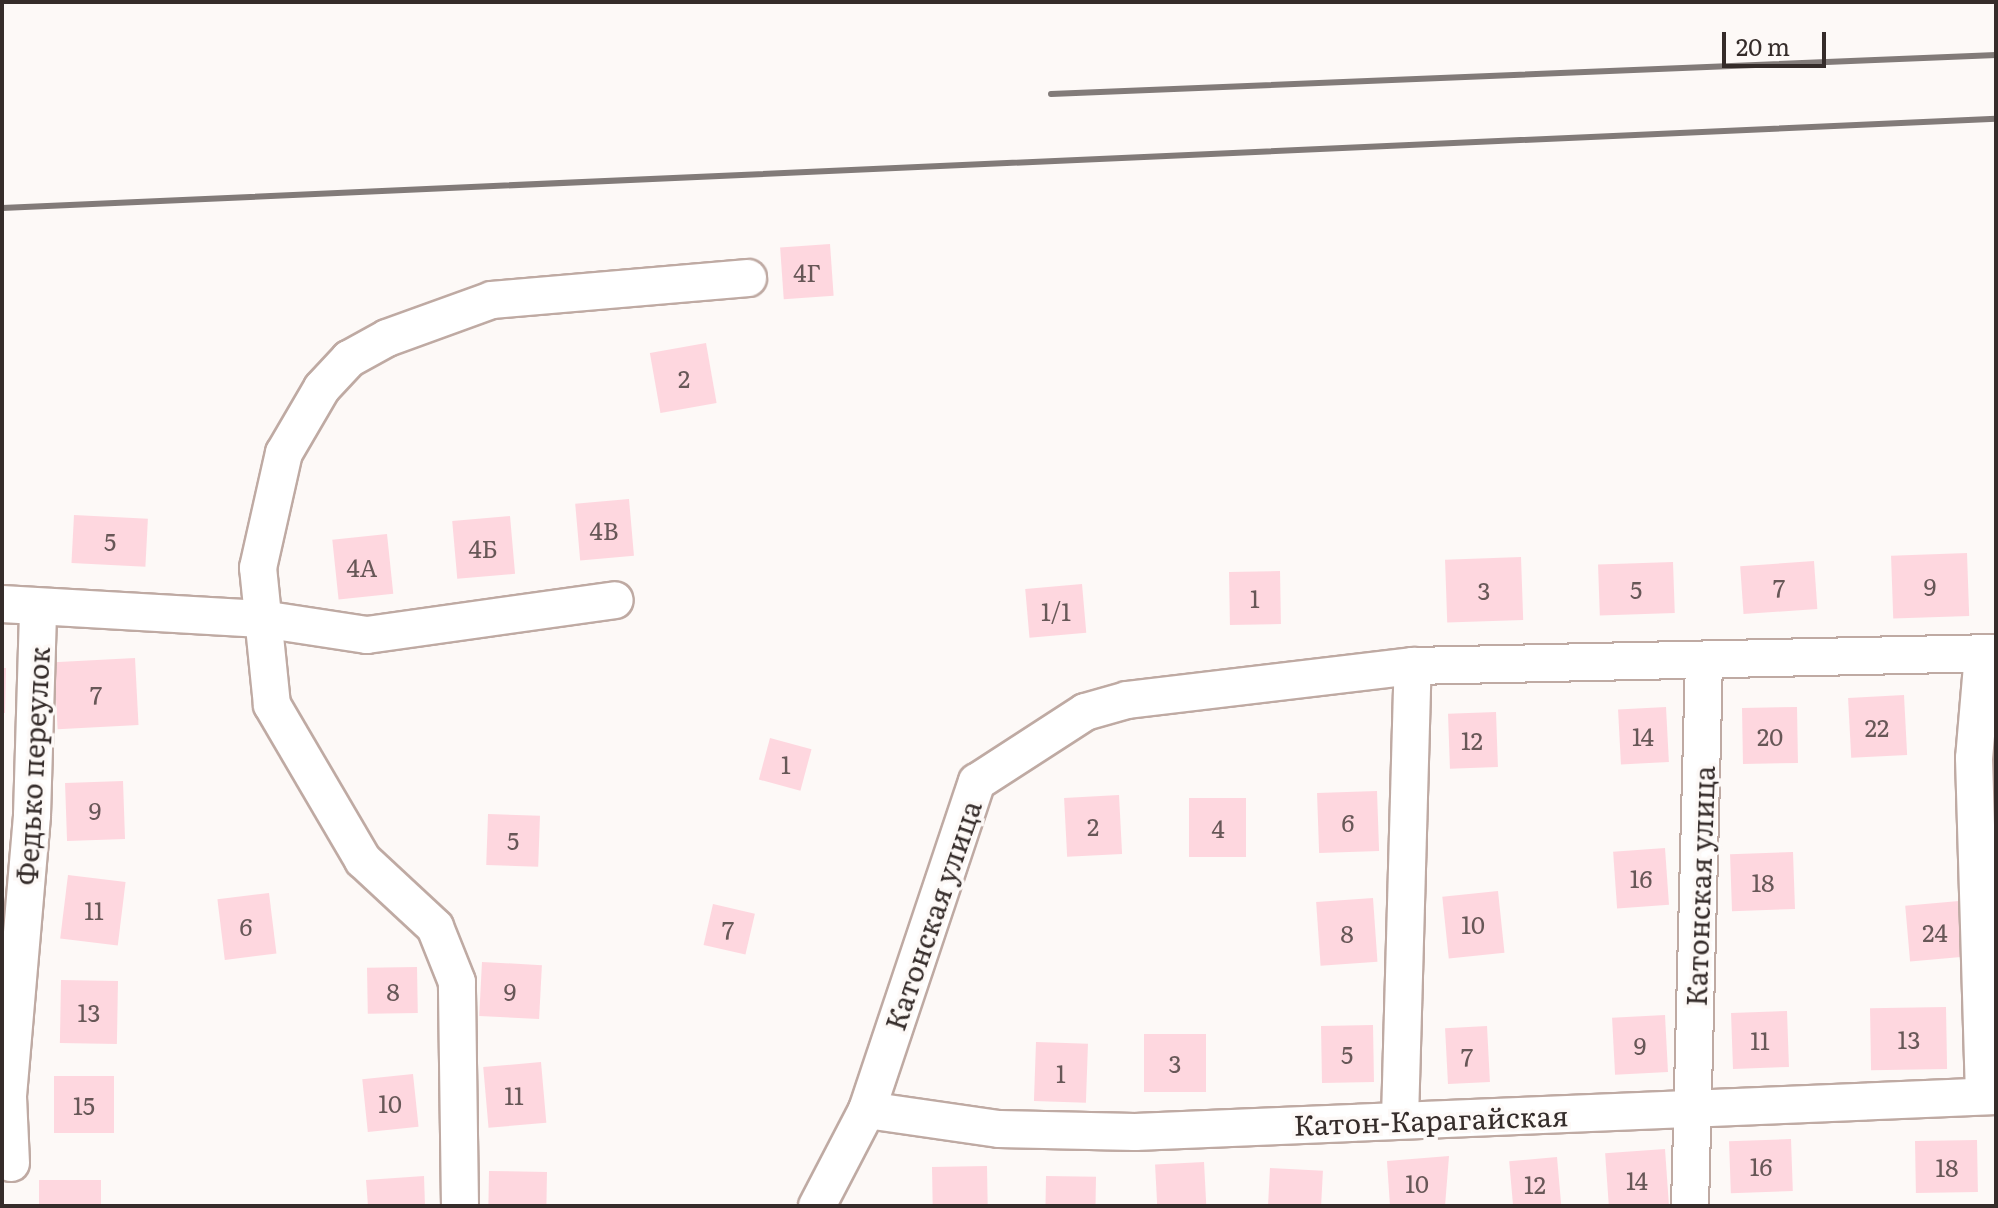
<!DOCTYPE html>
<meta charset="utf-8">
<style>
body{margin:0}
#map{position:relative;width:1998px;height:1208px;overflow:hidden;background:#fdf9f7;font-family:Literata,serif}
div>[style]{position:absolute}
.building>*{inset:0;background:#fed7df;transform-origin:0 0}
.roads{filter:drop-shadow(2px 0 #bfaaa3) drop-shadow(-2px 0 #bfaaa3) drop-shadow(0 2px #bfaaa3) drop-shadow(0 -2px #bfaaa3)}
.minor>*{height:36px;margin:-18px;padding:0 18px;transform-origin:18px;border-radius:18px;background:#fff}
.rail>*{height:6px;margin:-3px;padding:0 3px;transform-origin:3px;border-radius:3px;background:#827b79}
span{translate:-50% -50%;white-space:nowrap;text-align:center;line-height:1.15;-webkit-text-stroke:7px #fdf9f7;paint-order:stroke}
.number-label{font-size:24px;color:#675757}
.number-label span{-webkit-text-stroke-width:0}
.street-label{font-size:28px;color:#352c2a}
.frame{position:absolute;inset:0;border:4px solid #352c2a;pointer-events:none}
.scale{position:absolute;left:1722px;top:32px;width:104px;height:36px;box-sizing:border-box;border:4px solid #352c2a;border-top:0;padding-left:10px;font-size:24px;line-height:28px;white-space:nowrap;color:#352c2a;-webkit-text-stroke:6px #fdf9f7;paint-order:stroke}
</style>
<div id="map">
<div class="building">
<div style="left:830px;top:244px;width:52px;height:50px;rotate:86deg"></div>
<div style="left:706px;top:343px;width:61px;height:57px;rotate:80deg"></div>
<div style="left:629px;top:499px;width:57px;height:54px;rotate:85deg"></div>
<div style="left:74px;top:515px;width:74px;height:48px;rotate:3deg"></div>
<div style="left:510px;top:516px;width:58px;height:58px;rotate:85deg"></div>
<div style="left:387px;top:534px;width:60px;height:55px;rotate:84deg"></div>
<div style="left:1967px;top:553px;width:63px;height:76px;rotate:88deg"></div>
<div style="left:1521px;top:557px;width:63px;height:76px;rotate:88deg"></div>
<div style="left:1814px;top:561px;width:48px;height:74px;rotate:86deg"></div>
<div style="left:1673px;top:562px;width:51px;height:75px;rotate:88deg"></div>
<div style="left:1280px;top:571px;width:53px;height:51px;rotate:89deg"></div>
<div style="left:1082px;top:584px;width:49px;height:57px;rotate:85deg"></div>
<div style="left:135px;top:658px;width:67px;height:81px;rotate:87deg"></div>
<div style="clip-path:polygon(2px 668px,6px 668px,5px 713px,2px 713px)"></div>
<div style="left:1904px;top:695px;width:60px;height:56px;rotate:87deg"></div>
<div style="left:1666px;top:707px;width:55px;height:48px;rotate:87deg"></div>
<div style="left:1797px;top:707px;width:56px;height:55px;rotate:89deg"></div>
<div style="left:1496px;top:712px;width:55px;height:48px;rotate:88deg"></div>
<div style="left:770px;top:738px;width:43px;height:43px;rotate:15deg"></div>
<div style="left:123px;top:781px;width:58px;height:58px;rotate:88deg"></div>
<div style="left:1377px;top:791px;width:60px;height:60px;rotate:88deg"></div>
<div style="left:1119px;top:795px;width:59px;height:55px;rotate:87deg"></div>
<div style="left:1189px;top:798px;width:57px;height:59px"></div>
<div style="left:488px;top:814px;width:52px;height:51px;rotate:2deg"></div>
<div style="left:1665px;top:848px;width:57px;height:52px;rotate:86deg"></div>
<div style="left:1793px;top:852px;width:57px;height:63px;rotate:88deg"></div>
<div style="left:68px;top:875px;width:58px;height:64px;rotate:7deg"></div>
<div style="left:1498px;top:891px;width:62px;height:56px;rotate:84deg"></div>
<div style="left:269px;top:893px;width:61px;height:52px;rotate:83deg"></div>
<div style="left:1373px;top:898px;width:64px;height:57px;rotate:86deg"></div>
<div style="left:1959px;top:901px;width:56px;height:54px;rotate:85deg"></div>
<div style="left:713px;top:904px;width:43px;height:42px;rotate:13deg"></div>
<div style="left:482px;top:962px;width:60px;height:54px;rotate:3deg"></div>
<div style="left:417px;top:967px;width:46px;height:50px;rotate:89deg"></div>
<div style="left:61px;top:980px;width:57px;height:63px;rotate:1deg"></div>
<div style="left:1946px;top:1007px;width:62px;height:76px;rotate:89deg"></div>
<div style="left:1787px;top:1011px;width:56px;height:56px;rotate:88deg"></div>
<div style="left:1665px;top:1015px;width:57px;height:53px;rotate:87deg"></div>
<div style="left:1373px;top:1025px;width:57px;height:52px;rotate:89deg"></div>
<div style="left:1487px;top:1026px;width:56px;height:42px;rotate:87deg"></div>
<div style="left:1144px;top:1034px;width:62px;height:58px"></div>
<div style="left:1036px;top:1042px;width:52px;height:59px;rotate:2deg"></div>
<div style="left:541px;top:1062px;width:61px;height:58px;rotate:85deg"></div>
<div style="left:413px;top:1074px;width:53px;height:51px;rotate:84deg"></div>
<div style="left:114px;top:1076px;width:57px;height:60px;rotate:90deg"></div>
<div style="left:1791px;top:1139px;width:52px;height:62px;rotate:88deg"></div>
<div style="left:1977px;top:1140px;width:52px;height:62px;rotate:89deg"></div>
<div style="left:1665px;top:1149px;width:57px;height:60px;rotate:86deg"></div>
<div style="clip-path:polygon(1449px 1156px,1445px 1206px,1390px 1206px,1387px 1161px)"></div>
<div style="left:1557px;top:1157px;width:49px;height:48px;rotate:85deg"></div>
<div style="left:1204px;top:1162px;width:44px;height:49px;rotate:87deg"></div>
<div style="left:987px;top:1166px;width:40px;height:55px;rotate:89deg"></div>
<div style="left:1270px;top:1168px;width:53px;height:38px;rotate:3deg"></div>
<div style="left:489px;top:1171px;width:58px;height:35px;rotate:1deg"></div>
<div style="clip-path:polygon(424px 1176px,425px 1206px,368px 1206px,366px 1180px)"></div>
<div style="left:1046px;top:1176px;width:50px;height:30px;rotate:1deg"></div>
<div style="left:101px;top:1180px;width:26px;height:62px;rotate:90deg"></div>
</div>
<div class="roads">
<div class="minor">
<div style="left:2px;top:604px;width:260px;rotate:3.3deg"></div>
<div style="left:262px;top:619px;width:106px;rotate:8.7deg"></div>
<div style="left:367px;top:635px;width:250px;rotate:-8deg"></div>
<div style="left:1983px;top:654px;width:104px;rotate:94.9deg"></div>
<div style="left:1974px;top:758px;width:338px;rotate:88.3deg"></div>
<div style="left:867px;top:1110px;width:133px;rotate:8.2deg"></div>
<div style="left:999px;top:1129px;width:136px;rotate:1.3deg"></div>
<div style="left:1135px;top:1132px;width:862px;rotate:-2.39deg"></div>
<div style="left:1400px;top:1119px;width:453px;rotate:-88.4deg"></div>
<div style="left:1413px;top:666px;width:583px;rotate:-1.28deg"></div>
<div style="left:11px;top:1163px;width:67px;rotate:-92.6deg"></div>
<div style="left:8px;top:1096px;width:282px;rotate:-85.1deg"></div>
<div style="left:32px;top:815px;width:208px;rotate:-88.3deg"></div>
<div style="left:460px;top:1206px;width:224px;rotate:-90.8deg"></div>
<div style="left:457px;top:982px;width:59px;rotate:-111.8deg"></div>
<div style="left:435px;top:927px;width:98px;rotate:-137.1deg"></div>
<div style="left:363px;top:860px;width:180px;rotate:-120.4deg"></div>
<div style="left:272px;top:705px;width:138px;rotate:-95.8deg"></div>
<div style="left:258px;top:568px;width:118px;rotate:-77.3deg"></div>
<div style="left:284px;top:453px;width:75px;rotate:-59.7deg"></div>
<div style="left:322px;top:388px;width:40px;rotate:-47deg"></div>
<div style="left:349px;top:359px;width:43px;rotate:-28.9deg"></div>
<div style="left:387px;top:338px;width:112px;rotate:-19.9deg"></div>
<div style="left:492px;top:300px;width:257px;rotate:-4.9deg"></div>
<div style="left:817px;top:1206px;width:108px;rotate:-62.5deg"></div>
<div style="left:867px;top:1110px;width:346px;rotate:-71.5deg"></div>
<div style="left:977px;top:782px;width:129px;rotate:-32.9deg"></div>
<div style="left:1085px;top:712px;width:44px;rotate:-15.9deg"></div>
<div style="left:1127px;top:700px;width:288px;rotate:-6.8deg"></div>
<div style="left:1690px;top:1206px;width:545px;rotate:-88.53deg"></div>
</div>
</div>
<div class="rail">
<div style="left:1051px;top:94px;width:946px;rotate:-2.36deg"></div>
<div style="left:2px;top:208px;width:1996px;rotate:-2.56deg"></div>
</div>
<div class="number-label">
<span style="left:807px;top:272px">4Г</span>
<span style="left:684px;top:378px">2</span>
<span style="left:604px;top:530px">4В</span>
<span style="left:110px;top:541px">5</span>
<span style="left:483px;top:548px">4Б</span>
<span style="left:362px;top:567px">4А</span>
<span style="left:1930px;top:586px">9</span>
<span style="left:1779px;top:587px">7</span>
<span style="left:1636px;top:589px">5</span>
<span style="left:1484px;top:590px">3</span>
<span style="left:1255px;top:598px">1</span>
<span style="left:1056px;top:611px">1/1</span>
<span style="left:96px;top:694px">7</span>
<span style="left:1877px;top:727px">22</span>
<span style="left:1643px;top:736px">14</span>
<span style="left:1770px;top:736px">20</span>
<span style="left:1472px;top:740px">12</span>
<span style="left:786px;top:764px">1</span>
<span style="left:95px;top:810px">9</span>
<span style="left:1348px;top:822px">6</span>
<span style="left:1093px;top:826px">2</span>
<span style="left:1218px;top:828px">4</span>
<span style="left:513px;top:840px">5</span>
<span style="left:1641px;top:878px">16</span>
<span style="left:1763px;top:882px">18</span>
<span style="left:94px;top:910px">11</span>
<span style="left:1473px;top:924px">10</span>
<span style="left:246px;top:926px">6</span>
<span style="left:728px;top:929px">7</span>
<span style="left:1935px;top:932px">24</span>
<span style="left:1347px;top:933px">8</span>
<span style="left:393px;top:991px">8</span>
<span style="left:510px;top:991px">9</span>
<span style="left:89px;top:1012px">13</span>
<span style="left:1909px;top:1039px">13</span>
<span style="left:1760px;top:1040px">11</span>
<span style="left:1640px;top:1045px">9</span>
<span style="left:1347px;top:1054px">5</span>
<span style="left:1467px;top:1056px">7</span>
<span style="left:1175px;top:1063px">3</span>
<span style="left:1061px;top:1073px">1</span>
<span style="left:514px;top:1095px">11</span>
<span style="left:390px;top:1103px">10</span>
<span style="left:84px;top:1105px">15</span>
<span style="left:1761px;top:1166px">16</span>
<span style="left:1947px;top:1167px">18</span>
<span style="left:1637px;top:1180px">14</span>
<span style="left:1417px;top:1183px">10</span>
<span style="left:1535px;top:1184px">12</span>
</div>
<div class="street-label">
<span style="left:32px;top:766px;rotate:-87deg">Федько переулок</span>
<span style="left:1699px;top:886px;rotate:-88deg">Катонская улица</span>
<span style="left:932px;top:915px;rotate:-71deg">Катонская улица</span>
<span style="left:1431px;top:1119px;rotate:-2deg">Катон-Карагайская</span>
</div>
<div class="frame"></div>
<div class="scale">20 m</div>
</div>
